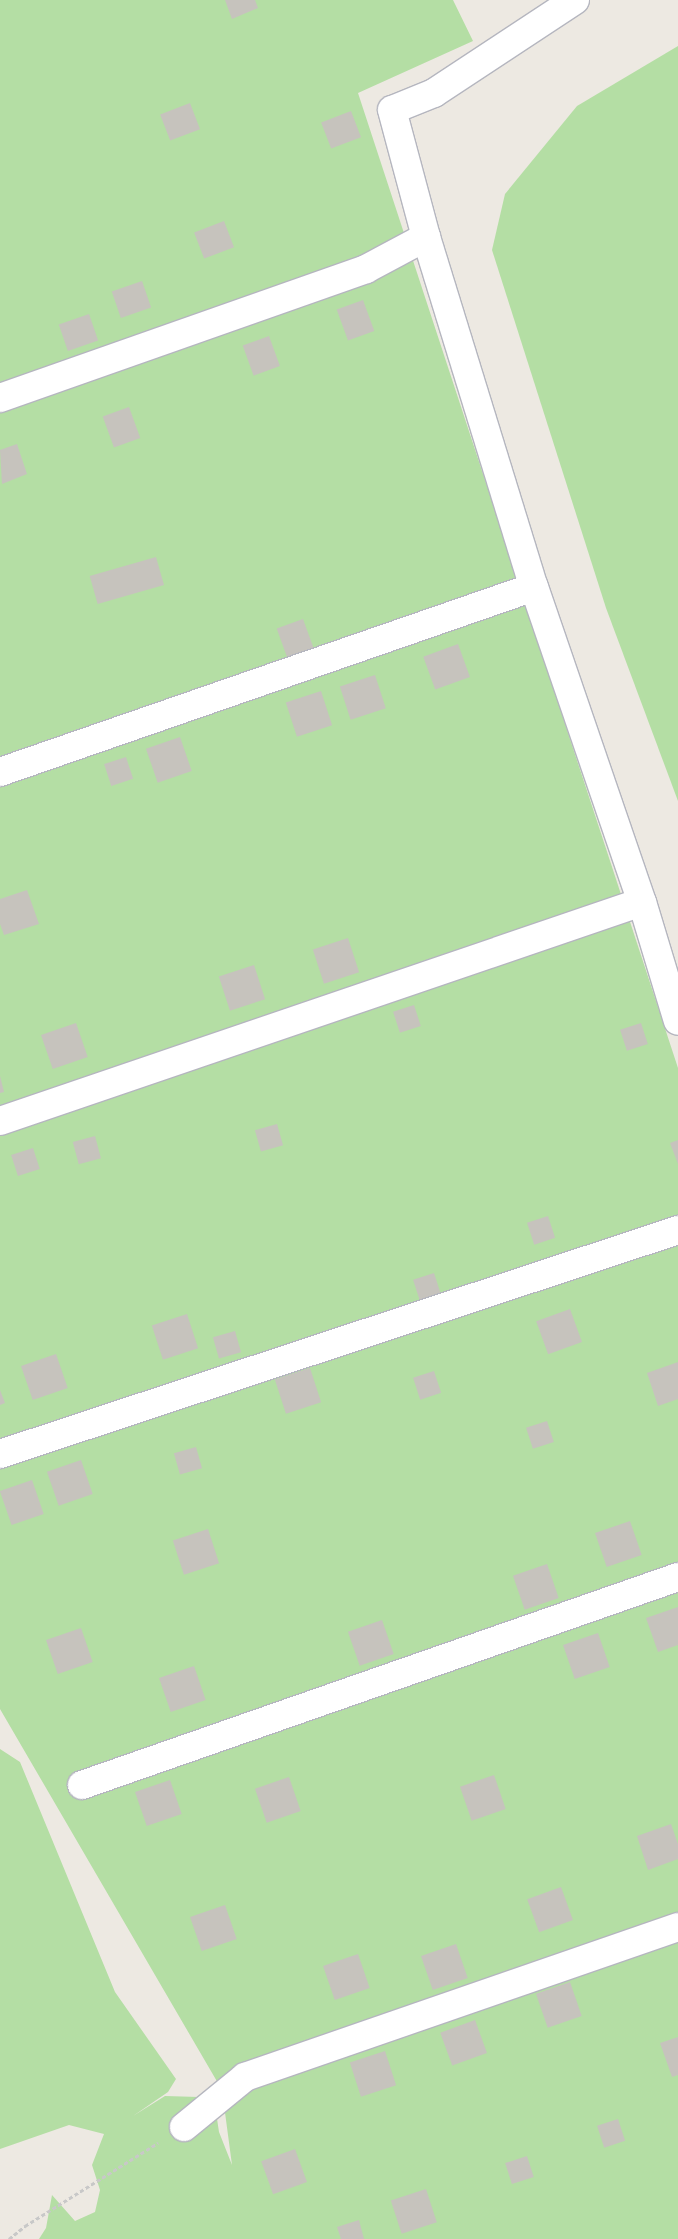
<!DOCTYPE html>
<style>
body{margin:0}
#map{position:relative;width:678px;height:2239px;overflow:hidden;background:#ede9e2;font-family:Jost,sans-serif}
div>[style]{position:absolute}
.green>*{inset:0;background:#b4dea4}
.building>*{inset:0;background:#c6c3bd;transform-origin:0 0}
.path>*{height:3px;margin-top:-1.5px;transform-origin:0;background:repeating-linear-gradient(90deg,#c8c8c8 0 4px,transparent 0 6.5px)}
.roads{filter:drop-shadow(1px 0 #b5b6bf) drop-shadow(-1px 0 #b5b6bf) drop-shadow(0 1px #b5b6bf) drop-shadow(0 -1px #b5b6bf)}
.minor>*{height:28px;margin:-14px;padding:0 14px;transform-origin:14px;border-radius:14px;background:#fff}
span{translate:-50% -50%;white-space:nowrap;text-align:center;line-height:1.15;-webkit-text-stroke:4px #fff;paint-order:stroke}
</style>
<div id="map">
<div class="green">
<div style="clip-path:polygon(0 0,453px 0,473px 41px,358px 93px,678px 1068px,678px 2239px,39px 2239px,46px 2228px,52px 2195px,75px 2221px,95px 2212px,100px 2190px,92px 2165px,104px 2134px,69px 2125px,0 2149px,0 1749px,20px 1762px,115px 1992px,176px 2079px,168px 2092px,133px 2116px,165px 2096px,199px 2097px,216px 2112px,219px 2132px,232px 2165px,222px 2090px,0 1709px)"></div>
<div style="clip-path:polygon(678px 46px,678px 801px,606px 608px,492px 250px,505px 194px,577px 106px)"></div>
</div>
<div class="building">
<div style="clip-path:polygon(225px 0,255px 0,258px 8px,232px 19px)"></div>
<div style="left:190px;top:103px;width:28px;height:32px;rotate:69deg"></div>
<div style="left:351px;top:111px;width:28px;height:32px;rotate:69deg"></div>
<div style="left:224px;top:221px;width:28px;height:32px;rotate:69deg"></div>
<div style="left:142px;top:281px;width:28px;height:32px;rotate:71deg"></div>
<div style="left:363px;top:300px;width:33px;height:28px;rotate:70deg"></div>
<div style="left:89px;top:314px;width:28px;height:32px;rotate:71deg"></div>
<div style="left:269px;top:336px;width:32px;height:28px;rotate:70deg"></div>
<div style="left:129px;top:407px;width:33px;height:28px;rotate:70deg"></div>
<div style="clip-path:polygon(17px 444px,27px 474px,2px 484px,0 450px)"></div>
<div style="left:156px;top:557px;width:29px;height:69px;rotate:74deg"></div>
<div style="left:303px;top:619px;width:32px;height:28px;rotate:70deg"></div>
<div style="left:458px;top:644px;width:35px;height:37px;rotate:70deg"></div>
<div style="left:375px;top:675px;width:35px;height:37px;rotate:72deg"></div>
<div style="left:321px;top:691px;width:36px;height:37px;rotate:72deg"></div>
<div style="left:180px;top:737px;width:36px;height:36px;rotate:71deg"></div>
<div style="left:126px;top:757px;width:23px;height:23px;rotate:72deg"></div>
<div style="clip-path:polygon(27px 890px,39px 924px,4px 935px,0 924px,0 899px)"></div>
<div style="left:348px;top:938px;width:36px;height:37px;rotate:72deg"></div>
<div style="left:254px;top:965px;width:36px;height:37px;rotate:72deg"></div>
<div style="left:414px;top:1005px;width:22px;height:22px;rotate:72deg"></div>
<div style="left:76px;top:1023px;width:36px;height:37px;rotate:71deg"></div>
<div style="left:641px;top:1023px;width:22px;height:22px;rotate:72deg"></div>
<div style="clip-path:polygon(0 1076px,4px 1092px,0 1093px)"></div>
<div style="left:277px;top:1124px;width:22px;height:23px;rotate:74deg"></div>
<div style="left:95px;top:1136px;width:23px;height:23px;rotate:75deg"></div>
<div style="clip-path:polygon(678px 1140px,678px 1164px,670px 1143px)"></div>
<div style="left:33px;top:1148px;width:22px;height:23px;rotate:72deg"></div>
<div style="left:548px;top:1216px;width:23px;height:22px;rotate:72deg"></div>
<div style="left:434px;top:1273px;width:22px;height:22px;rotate:72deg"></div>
<div style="left:570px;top:1309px;width:35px;height:36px;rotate:70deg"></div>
<div style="left:187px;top:1314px;width:36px;height:37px;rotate:72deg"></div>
<div style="left:235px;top:1331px;width:22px;height:23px;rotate:74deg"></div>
<div style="left:56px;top:1354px;width:36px;height:37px;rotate:71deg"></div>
<div style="clip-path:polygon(678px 1362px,678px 1399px,658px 1406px,647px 1373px)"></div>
<div style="left:310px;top:1368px;width:36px;height:37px;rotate:72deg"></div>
<div style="left:434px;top:1371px;width:23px;height:22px;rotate:72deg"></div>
<div style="clip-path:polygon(0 1390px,5px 1403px,0 1405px)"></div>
<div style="left:547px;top:1421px;width:22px;height:22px;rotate:72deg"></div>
<div style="left:196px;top:1447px;width:22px;height:23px;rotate:74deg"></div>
<div style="left:81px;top:1460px;width:36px;height:36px;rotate:71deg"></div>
<div style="left:32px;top:1480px;width:36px;height:34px;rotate:71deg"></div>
<div style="left:630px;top:1521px;width:36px;height:37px;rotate:71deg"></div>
<div style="left:208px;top:1529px;width:36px;height:37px;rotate:72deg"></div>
<div style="left:547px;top:1564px;width:36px;height:36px;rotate:71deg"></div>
<div style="clip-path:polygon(678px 1607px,678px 1645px,658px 1652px,646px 1618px)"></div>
<div style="left:382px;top:1620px;width:36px;height:36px;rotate:71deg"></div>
<div style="left:81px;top:1628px;width:36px;height:37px;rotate:71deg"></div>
<div style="left:598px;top:1633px;width:36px;height:37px;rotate:71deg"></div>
<div style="left:194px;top:1666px;width:36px;height:37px;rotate:71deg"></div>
<div style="left:494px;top:1775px;width:36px;height:36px;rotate:71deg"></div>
<div style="left:289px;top:1777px;width:36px;height:36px;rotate:71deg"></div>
<div style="left:170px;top:1780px;width:36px;height:37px;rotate:71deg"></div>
<div style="clip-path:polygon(671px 1824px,678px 1844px,678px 1859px,648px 1870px,637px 1836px)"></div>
<div style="left:561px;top:1887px;width:35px;height:36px;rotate:70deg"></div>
<div style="left:225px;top:1905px;width:36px;height:37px;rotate:71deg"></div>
<div style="left:456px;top:1944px;width:36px;height:37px;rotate:71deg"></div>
<div style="left:358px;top:1954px;width:36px;height:37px;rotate:71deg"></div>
<div style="left:570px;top:1982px;width:36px;height:36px;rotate:71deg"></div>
<div style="left:475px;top:2020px;width:35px;height:37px;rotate:70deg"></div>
<div style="clip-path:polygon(678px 2037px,678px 2075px,672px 2077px,660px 2043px)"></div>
<div style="left:385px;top:2051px;width:36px;height:37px;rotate:72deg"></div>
<div style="left:618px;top:2119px;width:23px;height:22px;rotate:72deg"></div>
<div style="left:295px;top:2149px;width:35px;height:36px;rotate:70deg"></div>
<div style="left:527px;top:2156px;width:22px;height:23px;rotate:72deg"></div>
<div style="left:426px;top:2189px;width:35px;height:37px;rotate:72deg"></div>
<div style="clip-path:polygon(359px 2220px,364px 2239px,341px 2239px,337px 2227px)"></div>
</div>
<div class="path">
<div style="left:9px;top:2239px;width:21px;rotate:-39deg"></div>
<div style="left:25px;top:2226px;width:157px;rotate:-32deg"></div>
</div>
<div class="roads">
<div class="minor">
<div style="left:575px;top:0;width:169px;rotate:146.6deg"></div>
<div style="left:434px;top:93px;width:45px;rotate:158deg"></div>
<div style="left:392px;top:110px;width:131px;rotate:75deg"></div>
<div style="left:426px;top:237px;width:366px;rotate:72.9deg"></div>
<div style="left:534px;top:587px;width:333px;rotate:71.1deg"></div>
<div style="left:642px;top:902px;width:124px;rotate:73.2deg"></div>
<div style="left:0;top:398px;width:388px;rotate:-19.4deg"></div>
<div style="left:366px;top:269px;width:68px;rotate:-28.1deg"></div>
<div style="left:0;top:772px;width:565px;rotate:-19.11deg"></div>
<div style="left:0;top:1121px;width:678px;rotate:-18.84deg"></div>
<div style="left:0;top:1454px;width:714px;rotate:-18.28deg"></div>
<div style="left:82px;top:1785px;width:631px;rotate:-19.24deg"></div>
<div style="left:184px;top:2127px;width:79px;rotate:-39.3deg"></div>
<div style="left:245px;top:2077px;width:458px;rotate:-19.1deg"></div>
</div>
</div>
</div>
